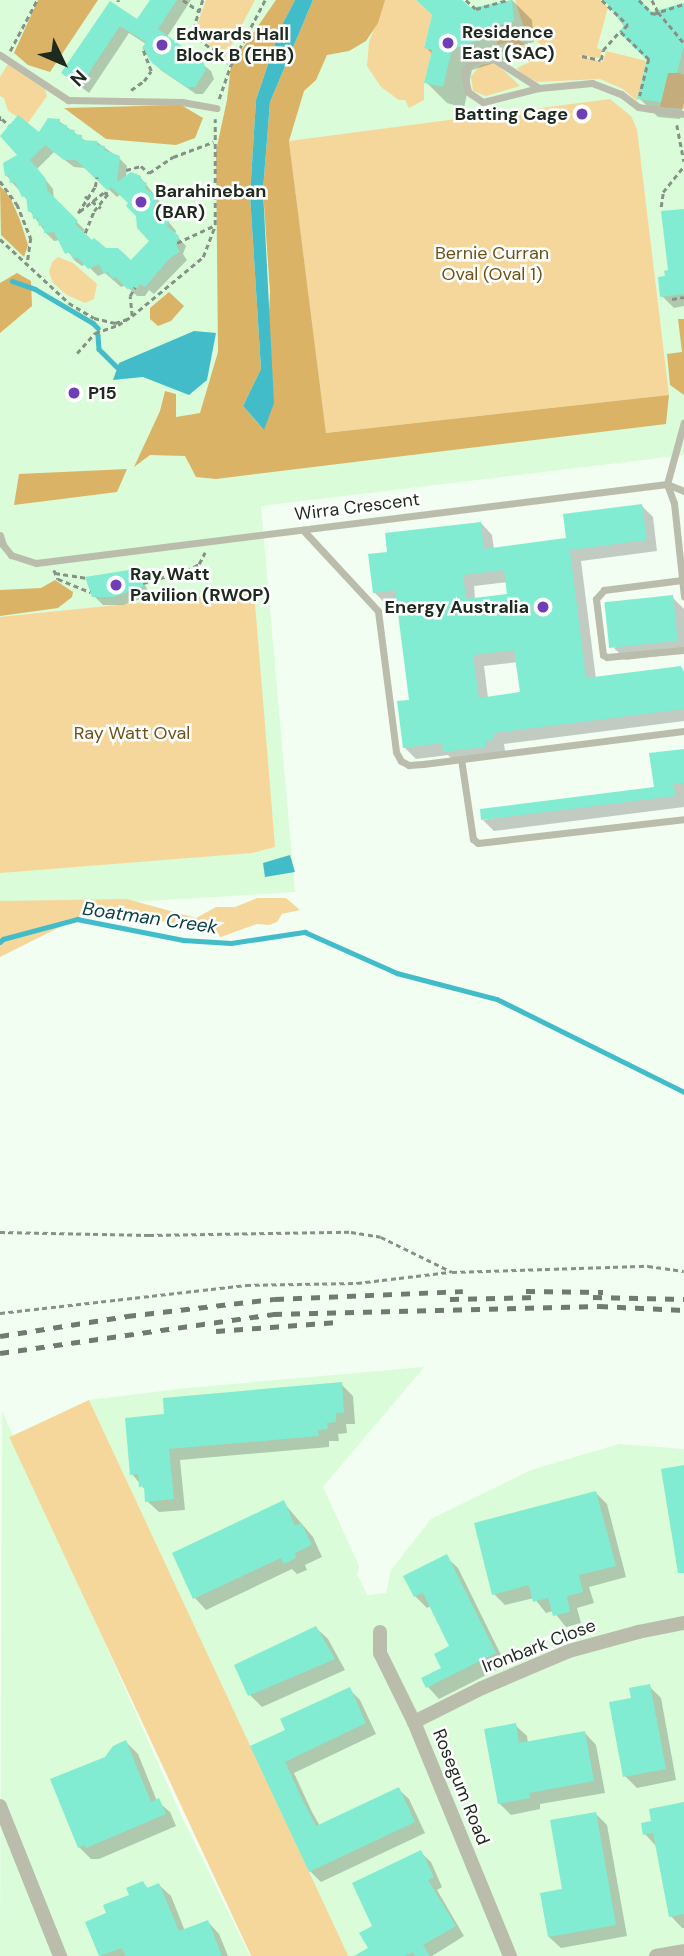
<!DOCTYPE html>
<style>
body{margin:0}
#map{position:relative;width:684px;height:1956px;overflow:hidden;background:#f2fef2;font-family:"DM Sans",sans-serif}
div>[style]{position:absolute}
.built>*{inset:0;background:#dafcd9}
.green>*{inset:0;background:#f6d79b;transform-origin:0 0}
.forest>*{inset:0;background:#dab366}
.water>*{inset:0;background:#43bcca}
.shadow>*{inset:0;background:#0003}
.stream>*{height:4.5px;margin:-2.25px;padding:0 2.25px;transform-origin:2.25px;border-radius:2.25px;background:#43bcca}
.building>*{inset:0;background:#81ecd1;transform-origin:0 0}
.path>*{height:2.5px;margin-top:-1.25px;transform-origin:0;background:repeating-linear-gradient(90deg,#869286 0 5px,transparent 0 8.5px)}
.service>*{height:7px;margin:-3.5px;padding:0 3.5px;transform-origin:3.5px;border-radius:3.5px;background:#babcac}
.minor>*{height:14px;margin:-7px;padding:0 7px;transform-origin:7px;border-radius:7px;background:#babcac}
.rail>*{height:4.5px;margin-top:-2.25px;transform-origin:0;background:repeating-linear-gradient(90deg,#707b70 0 9px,transparent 0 18px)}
.dots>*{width:19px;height:19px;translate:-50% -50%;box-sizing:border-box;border:4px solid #fff;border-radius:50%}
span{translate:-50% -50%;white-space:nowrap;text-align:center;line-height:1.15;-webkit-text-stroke:5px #fff;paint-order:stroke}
.poi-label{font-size:18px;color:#1f2a1f;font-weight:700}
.left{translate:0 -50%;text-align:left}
.right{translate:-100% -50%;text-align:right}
.park-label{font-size:18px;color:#6d5217}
.street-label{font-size:18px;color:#1f2a1f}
.water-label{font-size:19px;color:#0a4248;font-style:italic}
.north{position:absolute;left:28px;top:28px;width:70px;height:70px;-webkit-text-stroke:5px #fff;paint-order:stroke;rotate:134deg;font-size:19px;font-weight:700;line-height:28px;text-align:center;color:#1f2a1f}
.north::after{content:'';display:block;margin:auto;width:24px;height:32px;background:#1f2a1f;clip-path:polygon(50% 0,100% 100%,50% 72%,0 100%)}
</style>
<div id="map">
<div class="built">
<div style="clip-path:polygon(0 0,684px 0,684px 455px,261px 506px,295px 892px,0 910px)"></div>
<div style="clip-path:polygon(424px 1367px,323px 1487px,359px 1566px,357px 1574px,367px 1595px,386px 1593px,391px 1570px,431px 1519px,531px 1470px,619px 1444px,684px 1449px,684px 1956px,347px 1956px,89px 1400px,187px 1388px)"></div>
<div style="clip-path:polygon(2px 1411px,181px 1815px,250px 1956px,0 1956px)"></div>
</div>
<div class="green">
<div style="clip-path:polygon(206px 0,255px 0,224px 59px,195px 31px)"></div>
<div style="clip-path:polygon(385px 0,416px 0,432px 15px,424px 47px,432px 50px,424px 83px,424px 100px,409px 108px,405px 100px,399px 100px,381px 87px,367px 66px,369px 42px)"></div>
<div style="clip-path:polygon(515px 0,600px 0,608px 7px,597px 48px,602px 50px,600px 58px,576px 55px,603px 62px,606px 51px,647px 61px,637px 101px,623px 89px,600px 79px,537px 82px,521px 73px,517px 68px,530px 62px,509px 42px,498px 45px,494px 33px,507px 30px,542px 59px,549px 50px,526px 34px)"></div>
<div style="clip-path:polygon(492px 63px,499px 66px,520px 86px,486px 96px,473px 91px,471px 77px,476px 70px,481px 65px)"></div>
<div style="clip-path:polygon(8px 64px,45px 89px,47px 96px,28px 123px,8px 111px,4px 98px,0 96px,0 77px)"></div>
<div style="clip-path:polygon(669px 69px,684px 75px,684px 109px,660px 107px)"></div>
<div style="clip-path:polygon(610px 99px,631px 116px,637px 129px,669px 395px,326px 433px,289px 141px)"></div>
<div style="clip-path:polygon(58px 257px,73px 263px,97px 284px,94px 299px,85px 303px,67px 295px,53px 283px,49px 272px,52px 262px)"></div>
<div style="clip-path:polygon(254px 591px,275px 847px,252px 853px,0 873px,0 617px)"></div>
<div style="clip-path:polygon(257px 898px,286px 898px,300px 910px,282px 914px,277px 922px,269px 925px,257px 924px,221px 937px,168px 922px,124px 915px,82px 916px,0 957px,0 901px,127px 899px,196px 918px,216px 907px,235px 907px)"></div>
<div style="left:89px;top:1400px;width:613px;height:88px;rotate:65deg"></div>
</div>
<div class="forest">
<div style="clip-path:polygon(38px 0,98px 0,50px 72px,28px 65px,14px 53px)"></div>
<div style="clip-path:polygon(276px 0,295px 0,280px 29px,256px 100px,250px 195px,261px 369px,243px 406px,263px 429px,270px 292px,263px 190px,270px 102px,313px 0,385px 0,378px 23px,366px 41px,349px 51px,327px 55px,316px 80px,304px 91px,289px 141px,326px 433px,669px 395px,666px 424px,216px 479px,196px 477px,185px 456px,150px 455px,134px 467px,160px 411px,165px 391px,176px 394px,176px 417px,200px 413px,218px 352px,216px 151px,227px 100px,231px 65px)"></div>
<div style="clip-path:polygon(181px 105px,203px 118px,195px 138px,176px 145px,106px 139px,64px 108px)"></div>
<div style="clip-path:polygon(0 186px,10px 197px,20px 220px,28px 245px,24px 257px,1px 235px)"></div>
<div style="clip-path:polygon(17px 273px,31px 281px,32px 306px,0 333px,0 283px)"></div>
<div style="clip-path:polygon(169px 292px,184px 306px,171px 321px,158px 326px,150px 319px,150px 308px)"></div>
<div style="clip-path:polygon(678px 319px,684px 319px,684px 395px,670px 385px,667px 354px,682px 352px)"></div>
<div style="clip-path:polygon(127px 469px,117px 492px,14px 505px,19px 474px)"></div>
<div style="clip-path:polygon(55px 580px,73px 592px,72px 597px,58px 608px,0 616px,0 590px,41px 588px)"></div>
</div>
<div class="water">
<div style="clip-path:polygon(295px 0,313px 0,270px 102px,263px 190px,274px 403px,264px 430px,243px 406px,261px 369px,250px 195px,256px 100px,280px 29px)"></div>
<div style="clip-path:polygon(194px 331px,216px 333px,207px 380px,189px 395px,143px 377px,113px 380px,119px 363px)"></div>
<div style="clip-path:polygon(290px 855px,295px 872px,265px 877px,263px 863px)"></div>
</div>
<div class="shadow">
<div style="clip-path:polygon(152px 0,191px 0,167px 37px,211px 71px,214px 79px,203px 94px,196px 94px,162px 71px,153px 62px,146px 44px,129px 33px,89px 93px,63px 73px,110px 3px,138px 21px)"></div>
<div style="clip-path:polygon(417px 0,460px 0,470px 10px,512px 0,532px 20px,534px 42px,506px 50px,507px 59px,472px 70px,464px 108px,447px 103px,426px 82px,433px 55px,426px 47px,434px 16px)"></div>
<div style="clip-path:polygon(615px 0,638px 0,652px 14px,684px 4px,684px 103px,680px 119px,658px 117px,639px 98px,649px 60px,615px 14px,618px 11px)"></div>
<div style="clip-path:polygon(evenodd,59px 121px,87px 142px,97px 142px,119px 158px,127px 166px,126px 178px,140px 177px,165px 208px,162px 214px,176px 231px,175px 234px,186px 246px,183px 254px,187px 260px,154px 294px,149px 290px,145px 296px,137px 296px,126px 285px,121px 287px,105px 273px,98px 276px,86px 264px,82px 266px,75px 261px,60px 240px,54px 241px,46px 233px,30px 211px,29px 202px,6px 175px,19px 155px,40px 134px,59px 121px,54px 152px,74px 167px,86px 168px,117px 197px,121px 194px,130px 203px,151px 241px,131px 262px,105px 250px,82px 233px,85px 230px,54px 200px,53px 189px,37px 169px,54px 152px)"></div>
<div style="clip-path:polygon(684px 211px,684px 306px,674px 308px,662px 296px)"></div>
<div style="clip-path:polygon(evenodd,641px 505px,653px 517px,657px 551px,581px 561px,596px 679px,681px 668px,684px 672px,684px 721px,504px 744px,505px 751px,456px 763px,448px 755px,416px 759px,405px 748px,411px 701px,399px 602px,386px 604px,374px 592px,389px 554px,481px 523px,492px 535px,494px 549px,568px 540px,641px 505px,508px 582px,509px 595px,475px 599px,474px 586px,508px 582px,641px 505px,518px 662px,522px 694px,488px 698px,484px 666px,518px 662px)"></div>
<div style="clip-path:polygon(134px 571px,152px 595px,123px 605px,103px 605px,94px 596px)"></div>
<div style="clip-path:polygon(672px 597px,684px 609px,684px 653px,626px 660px,614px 648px)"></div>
<div style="clip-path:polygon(684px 751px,684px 807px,494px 831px,483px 820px,656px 789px)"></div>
<div style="clip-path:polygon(341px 1384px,353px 1396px,355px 1424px,346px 1424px,347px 1433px,338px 1434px,339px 1441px,329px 1441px,329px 1447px,180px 1460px,185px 1510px,159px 1512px,147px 1501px,146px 1491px,132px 1474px,166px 1416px)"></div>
<div style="clip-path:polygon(596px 1493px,607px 1504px,626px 1577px,589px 1587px,594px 1603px,577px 1608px,581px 1623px,566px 1627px,553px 1611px,546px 1613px,534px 1598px,505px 1605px,494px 1594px)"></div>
<div style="clip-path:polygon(283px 1502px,313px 1537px,322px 1557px,305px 1565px,307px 1570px,297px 1574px,292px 1569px,206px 1610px,195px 1598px)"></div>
<div style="clip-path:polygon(446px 1557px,458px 1568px,506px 1665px,439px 1699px,428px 1687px,443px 1669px,452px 1647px,431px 1606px,427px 1608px,415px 1596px)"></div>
<div style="clip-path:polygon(316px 1628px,328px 1639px,345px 1670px,262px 1707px,250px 1695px,236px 1665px)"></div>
<div style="clip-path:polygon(649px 1686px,661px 1698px,676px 1780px,637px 1788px,625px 1776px,633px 1699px)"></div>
<div style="clip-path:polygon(349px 1689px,360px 1700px,376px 1734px,294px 1773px,312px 1812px,320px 1826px,398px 1789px,409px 1799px,425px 1833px,321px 1882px,310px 1871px,252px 1747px,287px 1731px)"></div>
<div style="clip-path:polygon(515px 1725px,527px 1736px,528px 1743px,585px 1733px,596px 1745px,605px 1793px,540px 1804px,540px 1809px,511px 1815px,499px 1803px)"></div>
<div style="clip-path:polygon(126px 1742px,138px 1754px,157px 1801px,170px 1812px,176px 1826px,99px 1859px,91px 1859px,79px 1847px,107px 1759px)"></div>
<div style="clip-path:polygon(684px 1804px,684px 1928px,682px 1928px,671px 1916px,656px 1846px,645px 1834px,653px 1823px)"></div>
<div style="clip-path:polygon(596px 1814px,607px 1825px,627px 1936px,561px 1948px,549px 1937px,564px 1891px)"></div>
<div style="clip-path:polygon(421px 1853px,431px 1862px,442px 1887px,437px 1890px,464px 1936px,432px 1956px,358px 1956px,370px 1949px,374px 1927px)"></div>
<div style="clip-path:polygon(143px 1883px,149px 1889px,159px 1885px,171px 1896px,185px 1931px,208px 1922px,219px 1934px,228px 1956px,101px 1956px,88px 1923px,109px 1914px)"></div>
</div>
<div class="stream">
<div style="left:12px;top:281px;width:24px;rotate:19deg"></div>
<div style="left:35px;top:289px;width:67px;rotate:30.4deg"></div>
<div style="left:93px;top:323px;width:7px;rotate:45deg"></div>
<div style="left:98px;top:335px;width:14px;rotate:86deg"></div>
<div style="left:99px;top:349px;width:25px;rotate:45deg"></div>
<div style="left:0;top:942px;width:4px;rotate:-45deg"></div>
<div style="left:3px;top:939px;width:77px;rotate:-15.1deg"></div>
<div style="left:77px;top:919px;width:108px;rotate:11.2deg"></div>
<div style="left:183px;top:940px;width:48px;rotate:3.6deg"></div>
<div style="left:231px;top:943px;width:75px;rotate:-8.5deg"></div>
<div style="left:305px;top:932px;width:101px;rotate:24deg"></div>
<div style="left:397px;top:973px;width:103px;rotate:14.6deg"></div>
<div style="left:497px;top:999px;width:209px;rotate:26.4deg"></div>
</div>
<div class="building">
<div style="clip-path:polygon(150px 0,177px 0,158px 29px,203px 61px,206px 70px,195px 87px,186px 87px,152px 63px,142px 48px,146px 42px,120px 26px,80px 86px,61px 73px,110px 1px,137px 19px)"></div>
<div style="clip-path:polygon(416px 0,462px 0,471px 8px,512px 0,514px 21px,485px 29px,486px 38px,452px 49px,443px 87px,424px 83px,432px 50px,424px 48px,432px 15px)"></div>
<div style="clip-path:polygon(604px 0,640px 0,652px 12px,684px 3px,684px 45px,677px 73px,668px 73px,661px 102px,637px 99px,647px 60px,619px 32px,624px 26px)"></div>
<div style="clip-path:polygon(evenodd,18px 115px,39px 132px,48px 118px,60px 119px,60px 124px,67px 125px,67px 129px,75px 130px,74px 134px,82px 135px,82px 140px,97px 141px,97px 145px,105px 146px,104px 150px,120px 156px,117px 182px,131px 172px,141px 176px,140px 180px,147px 183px,145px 188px,158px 198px,153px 209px,164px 214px,162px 218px,169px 221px,167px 226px,179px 236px,176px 245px,180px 252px,170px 258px,145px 287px,140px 284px,137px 288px,127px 289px,116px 277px,112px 279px,108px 272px,104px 274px,99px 264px,88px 269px,77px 257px,73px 259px,70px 252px,65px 254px,54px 232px,44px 233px,44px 226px,39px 226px,38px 218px,33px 219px,32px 211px,28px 212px,26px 196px,22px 197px,15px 182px,10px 183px,9px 175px,5px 176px,3px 163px,17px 155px,0 136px,18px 115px,45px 145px,64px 160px,76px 160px,108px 191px,111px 187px,128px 203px,126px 206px,136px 216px,137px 228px,149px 241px,131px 260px,118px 248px,106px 248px,94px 238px,92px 240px,75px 224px,78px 221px,47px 190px,46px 179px,30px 160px,45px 145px)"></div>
<div style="clip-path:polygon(684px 209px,684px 294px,660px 297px,658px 277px,665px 276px,664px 271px,668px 270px,661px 211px)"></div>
<div style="clip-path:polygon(evenodd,642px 504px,647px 540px,570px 550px,586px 678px,681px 666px,684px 672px,684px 709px,494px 733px,494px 740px,485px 741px,486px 747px,443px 752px,442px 743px,403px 748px,397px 701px,409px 700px,395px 590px,373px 593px,368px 554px,387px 552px,385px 533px,481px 522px,484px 549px,566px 538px,563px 514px,642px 504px,504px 570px,507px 594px,466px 599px,463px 575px,504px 570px,642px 504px,514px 650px,520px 692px,479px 698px,473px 655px,514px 650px)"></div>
<div style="clip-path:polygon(135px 569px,145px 586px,114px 597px,92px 597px,85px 577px)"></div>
<div style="left:673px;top:595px;width:46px;height:69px;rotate:84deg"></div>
<div style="clip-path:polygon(684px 749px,684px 783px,674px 784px,675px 796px,481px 820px,480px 809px,654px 787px,649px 753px)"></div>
<div style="clip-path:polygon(342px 1382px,344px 1413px,336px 1413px,336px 1422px,327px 1423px,328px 1429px,318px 1430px,319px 1436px,169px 1449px,174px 1499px,145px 1502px,144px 1486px,139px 1487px,138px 1474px,130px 1475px,125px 1418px,164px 1414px,163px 1398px)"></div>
<div style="clip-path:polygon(684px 1465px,684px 1573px,678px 1573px,661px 1469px)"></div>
<div style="clip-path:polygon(596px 1491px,616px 1566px,579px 1575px,583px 1592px,567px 1596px,570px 1612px,553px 1616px,548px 1598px,533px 1602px,529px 1585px,492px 1595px,474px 1523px)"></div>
<div style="clip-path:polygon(284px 1500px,295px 1526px,301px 1523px,312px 1545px,295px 1553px,296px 1558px,284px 1564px,281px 1558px,193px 1599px,172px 1553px)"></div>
<div style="clip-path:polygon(447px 1554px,496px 1653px,426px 1688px,421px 1678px,441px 1668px,434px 1654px,449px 1646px,423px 1593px,414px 1597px,403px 1576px)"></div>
<div style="clip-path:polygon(316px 1626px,335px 1659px,248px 1696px,234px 1665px)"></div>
<div style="clip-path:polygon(650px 1684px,666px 1769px,623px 1777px,609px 1702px,631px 1698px,629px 1688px)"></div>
<div style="clip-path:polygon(350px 1687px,366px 1723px,285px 1762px,302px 1799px,316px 1826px,399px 1787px,415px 1822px,309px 1872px,250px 1746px,285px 1730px,280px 1719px)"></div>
<div style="clip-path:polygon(516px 1723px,519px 1743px,585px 1731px,594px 1781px,529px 1793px,530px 1798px,498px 1804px,484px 1729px)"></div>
<div style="clip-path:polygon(126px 1740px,151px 1802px,159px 1798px,166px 1814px,86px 1848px,85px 1845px,78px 1848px,50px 1779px,105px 1757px,113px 1746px)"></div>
<div style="clip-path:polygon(684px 1802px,684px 1914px,669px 1917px,653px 1833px,643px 1835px,641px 1823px,651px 1821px,649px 1809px)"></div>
<div style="clip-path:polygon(596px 1812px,616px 1925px,548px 1937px,540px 1893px,562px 1889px,550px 1820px)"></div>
<div style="clip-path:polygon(421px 1850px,434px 1877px,428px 1880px,456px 1926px,423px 1945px,430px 1956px,415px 1956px,413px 1952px,405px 1956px,354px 1956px,368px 1948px,359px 1933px,372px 1926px,352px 1883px)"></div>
<div style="clip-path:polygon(143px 1881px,147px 1888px,159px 1883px,179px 1931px,208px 1920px,222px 1956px,126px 1956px,122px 1948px,99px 1956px,85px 1922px,106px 1913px,103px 1905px,129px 1895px,126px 1888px)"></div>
</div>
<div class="path">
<div style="left:183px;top:0;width:19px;rotate:35deg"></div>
<div style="left:203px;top:0;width:35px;rotate:108deg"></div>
<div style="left:192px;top:33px;width:49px;rotate:39.2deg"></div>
<div style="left:466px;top:0;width:13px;rotate:42deg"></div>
<div style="left:476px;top:9px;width:32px;rotate:-16deg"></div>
<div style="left:602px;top:0;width:36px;rotate:44deg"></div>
<div style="left:628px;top:25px;width:10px;rotate:135deg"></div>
<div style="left:621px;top:32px;width:39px;rotate:44deg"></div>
<div style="left:649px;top:59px;width:38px;rotate:104deg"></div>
<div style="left:639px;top:0;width:20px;rotate:45deg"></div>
<div style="left:653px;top:14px;width:33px;rotate:-18deg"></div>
<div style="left:652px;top:0;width:13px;rotate:63deg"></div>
<div style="left:658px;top:12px;width:40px;rotate:50deg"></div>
<div style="left:118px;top:2px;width:2px;rotate:-90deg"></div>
<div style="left:10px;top:51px;width:58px;rotate:-62.1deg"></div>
<div style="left:582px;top:56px;width:19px;rotate:12deg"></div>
<div style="left:601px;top:60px;width:10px;rotate:-79deg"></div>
<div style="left:603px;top:50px;width:24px;rotate:-48deg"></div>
<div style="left:131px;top:90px;width:16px;rotate:-35deg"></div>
<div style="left:144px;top:81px;width:12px;rotate:-55deg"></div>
<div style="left:151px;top:71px;width:22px;rotate:-111deg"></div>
<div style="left:219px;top:99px;width:36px;rotate:-71deg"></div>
<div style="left:231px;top:65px;width:73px;rotate:-62.4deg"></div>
<div style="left:0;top:116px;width:8px;rotate:90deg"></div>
<div style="left:2px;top:119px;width:9px;rotate:41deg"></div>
<div style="left:677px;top:125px;width:37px;rotate:79deg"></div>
<div style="left:126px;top:170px;width:16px;rotate:-15deg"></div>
<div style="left:141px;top:166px;width:11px;rotate:41deg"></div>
<div style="left:149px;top:173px;width:29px;rotate:-34deg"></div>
<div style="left:173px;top:157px;width:43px;rotate:-20.6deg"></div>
<div style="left:0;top:181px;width:29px;rotate:54deg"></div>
<div style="left:17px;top:204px;width:37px;rotate:68deg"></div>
<div style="left:31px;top:238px;width:27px;rotate:98deg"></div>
<div style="left:85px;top:196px;width:20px;rotate:37deg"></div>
<div style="left:661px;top:207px;width:15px;rotate:-82deg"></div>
<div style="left:663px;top:192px;width:33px;rotate:-51deg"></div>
<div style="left:85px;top:233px;width:24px;rotate:-68deg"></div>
<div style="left:94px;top:211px;width:22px;rotate:-51deg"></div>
<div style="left:108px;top:194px;width:4px;rotate:-166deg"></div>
<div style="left:104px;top:193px;width:33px;rotate:142deg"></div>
<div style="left:78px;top:213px;width:31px;rotate:-57deg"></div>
<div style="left:95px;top:187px;width:10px;rotate:-79deg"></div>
<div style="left:0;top:239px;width:94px;rotate:42.8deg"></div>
<div style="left:69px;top:303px;width:29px;rotate:31deg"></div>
<div style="left:94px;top:318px;width:22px;rotate:13deg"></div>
<div style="left:115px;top:323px;width:13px;rotate:-18deg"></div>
<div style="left:177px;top:243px;width:42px;rotate:-25.3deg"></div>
<div style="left:672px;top:299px;width:12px;rotate:-9deg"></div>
<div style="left:132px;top:316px;width:20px;rotate:-96deg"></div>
<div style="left:130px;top:296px;width:10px;rotate:-61deg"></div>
<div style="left:77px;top:353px;width:27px;rotate:-48deg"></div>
<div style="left:95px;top:333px;width:24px;rotate:-19deg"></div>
<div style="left:118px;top:325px;width:17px;rotate:-33deg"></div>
<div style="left:132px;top:316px;width:92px;rotate:-39.7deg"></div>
<div style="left:203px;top:257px;width:34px;rotate:-69deg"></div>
<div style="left:215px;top:225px;width:106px;rotate:-90deg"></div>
<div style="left:54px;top:570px;width:10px;rotate:66deg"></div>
<div style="left:58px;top:579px;width:35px;rotate:22deg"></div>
<div style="left:55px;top:573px;width:31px;rotate:9deg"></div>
<div style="left:143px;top:583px;width:45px;rotate:-15.6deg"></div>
<div style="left:186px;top:571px;width:15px;rotate:-28deg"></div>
<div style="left:199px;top:564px;width:13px;rotate:-63deg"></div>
<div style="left:0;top:1232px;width:149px;rotate:1.2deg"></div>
<div style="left:149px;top:1235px;width:202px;rotate:-0.9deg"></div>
<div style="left:351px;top:1232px;width:30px;rotate:9deg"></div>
<div style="left:381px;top:1237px;width:79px;rotate:26.2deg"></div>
<div style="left:452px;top:1272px;width:196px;rotate:-1.8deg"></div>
<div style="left:648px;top:1266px;width:36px;rotate:8deg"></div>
<div style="left:0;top:1313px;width:248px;rotate:-6.5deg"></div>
<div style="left:246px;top:1285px;width:111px;rotate:-1deg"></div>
<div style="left:357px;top:1283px;width:93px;rotate:-6.8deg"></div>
</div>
<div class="service">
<div style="left:0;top:55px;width:82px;rotate:33.5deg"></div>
<div style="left:68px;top:100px;width:114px;rotate:1deg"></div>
<div style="left:182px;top:102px;width:35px;rotate:10deg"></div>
<div style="left:539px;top:88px;width:59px;rotate:-147.4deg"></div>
<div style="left:489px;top:56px;width:20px;rotate:160deg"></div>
<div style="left:470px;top:63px;width:13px;rotate:119deg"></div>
<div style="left:464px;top:74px;width:18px;rotate:77deg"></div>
<div style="left:468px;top:92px;width:18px;rotate:34deg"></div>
<div style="left:483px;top:102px;width:58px;rotate:-14deg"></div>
<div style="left:539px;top:88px;width:53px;rotate:-5.4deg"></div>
<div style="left:592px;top:83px;width:31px;rotate:21deg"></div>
<div style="left:621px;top:94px;width:21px;rotate:37deg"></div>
<div style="left:638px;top:107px;width:47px;rotate:8.7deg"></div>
<div style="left:684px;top:491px;width:18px;rotate:-158deg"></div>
<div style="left:667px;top:484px;width:20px;rotate:70deg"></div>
<div style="left:674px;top:503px;width:94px;rotate:83.9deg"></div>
<div style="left:303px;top:530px;width:110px;rotate:47.2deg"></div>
<div style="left:378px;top:611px;width:142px;rotate:82.7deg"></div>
<div style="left:396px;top:752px;width:10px;rotate:61deg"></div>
<div style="left:401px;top:761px;width:9px;rotate:27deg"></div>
<div style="left:409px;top:765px;width:14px;rotate:-4deg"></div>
<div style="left:423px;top:764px;width:263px;rotate:-7.2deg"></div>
<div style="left:0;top:535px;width:10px;rotate:73deg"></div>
<div style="left:3px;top:545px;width:13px;rotate:51deg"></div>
<div style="left:11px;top:555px;width:26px;rotate:18deg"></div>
<div style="left:36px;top:563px;width:636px;rotate:-7.14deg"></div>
<div style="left:667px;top:484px;width:64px;rotate:-74.7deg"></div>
<div style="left:682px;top:580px;width:79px;rotate:172.7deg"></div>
<div style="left:604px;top:590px;width:12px;rotate:132deg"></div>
<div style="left:596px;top:599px;width:56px;rotate:82.9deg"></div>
<div style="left:603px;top:655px;width:4px;rotate:27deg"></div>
<div style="left:607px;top:657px;width:77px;rotate:-5.2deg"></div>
<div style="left:461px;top:759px;width:81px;rotate:81.5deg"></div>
<div style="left:473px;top:839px;width:6px;rotate:39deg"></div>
<div style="left:478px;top:843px;width:207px;rotate:-6.6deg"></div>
</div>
<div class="minor">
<div style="left:380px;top:1632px;width:21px;rotate:90deg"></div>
<div style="left:380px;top:1653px;width:77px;rotate:63.8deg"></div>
<div style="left:414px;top:1722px;width:253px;rotate:67.7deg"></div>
<div style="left:414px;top:1722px;width:76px;rotate:-26.6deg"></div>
<div style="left:482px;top:1688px;width:95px;rotate:-23deg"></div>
<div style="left:569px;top:1651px;width:72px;rotate:-15.4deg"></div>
<div style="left:638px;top:1632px;width:47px;rotate:-11.1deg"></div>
<div style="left:0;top:1806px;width:162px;rotate:68.2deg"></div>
<div style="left:656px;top:1956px;width:28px;rotate:-10deg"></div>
</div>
<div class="rail">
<div style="left:526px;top:1291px;width:77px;rotate:0.7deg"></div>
<div style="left:593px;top:1297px;width:91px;rotate:1.3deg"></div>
<div style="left:450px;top:1299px;width:87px;rotate:-1.3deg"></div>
<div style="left:216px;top:1331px;width:122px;rotate:-4.2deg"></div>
<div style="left:0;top:1336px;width:129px;rotate:-8.9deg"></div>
<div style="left:127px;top:1316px;width:149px;rotate:-6.6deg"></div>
<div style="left:275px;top:1299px;width:188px;rotate:-2.4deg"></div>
<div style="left:0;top:1353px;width:276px;rotate:-8.1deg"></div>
<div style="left:273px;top:1314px;width:326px;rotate:-1.4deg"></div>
<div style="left:599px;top:1306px;width:85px;rotate:2.7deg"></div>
</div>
<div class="dots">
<div style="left:448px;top:43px;background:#6f3db4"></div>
<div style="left:162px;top:45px;background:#6f3db4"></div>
<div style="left:582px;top:114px;background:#6f3db4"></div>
<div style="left:141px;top:202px;background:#6f3db4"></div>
<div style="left:74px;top:393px;background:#6f3db4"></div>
<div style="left:116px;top:585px;background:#6f3db4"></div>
<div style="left:543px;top:607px;background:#6f3db4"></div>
</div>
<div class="poi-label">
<span class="left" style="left:462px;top:43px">Residence<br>East (SAC)</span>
<span class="left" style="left:176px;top:45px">Edwards Hall<br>Block B (EHB)</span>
<span class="right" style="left:568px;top:114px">Batting Cage</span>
<span class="left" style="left:155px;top:202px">Barahineban<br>(BAR)</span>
<span class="left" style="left:88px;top:393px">P15</span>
<span class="left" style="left:130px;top:585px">Ray Watt<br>Pavilion (RWOP)</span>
<span class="right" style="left:529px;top:607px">Energy Australia</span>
</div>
<div class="park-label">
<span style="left:492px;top:264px">Bernie Curran<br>Oval (Oval 1)</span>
<span style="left:132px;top:733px">Ray Watt Oval</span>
</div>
<div class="street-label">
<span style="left:357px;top:507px;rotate:-7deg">Wirra Crescent</span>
<span style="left:539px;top:1646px;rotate:-21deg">Ironbark Close</span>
<span style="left:461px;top:1787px;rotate:68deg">Rosegum Road</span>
</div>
<div class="water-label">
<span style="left:150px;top:918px;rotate:8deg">Boatman Creek</span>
</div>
<div class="north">N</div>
</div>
